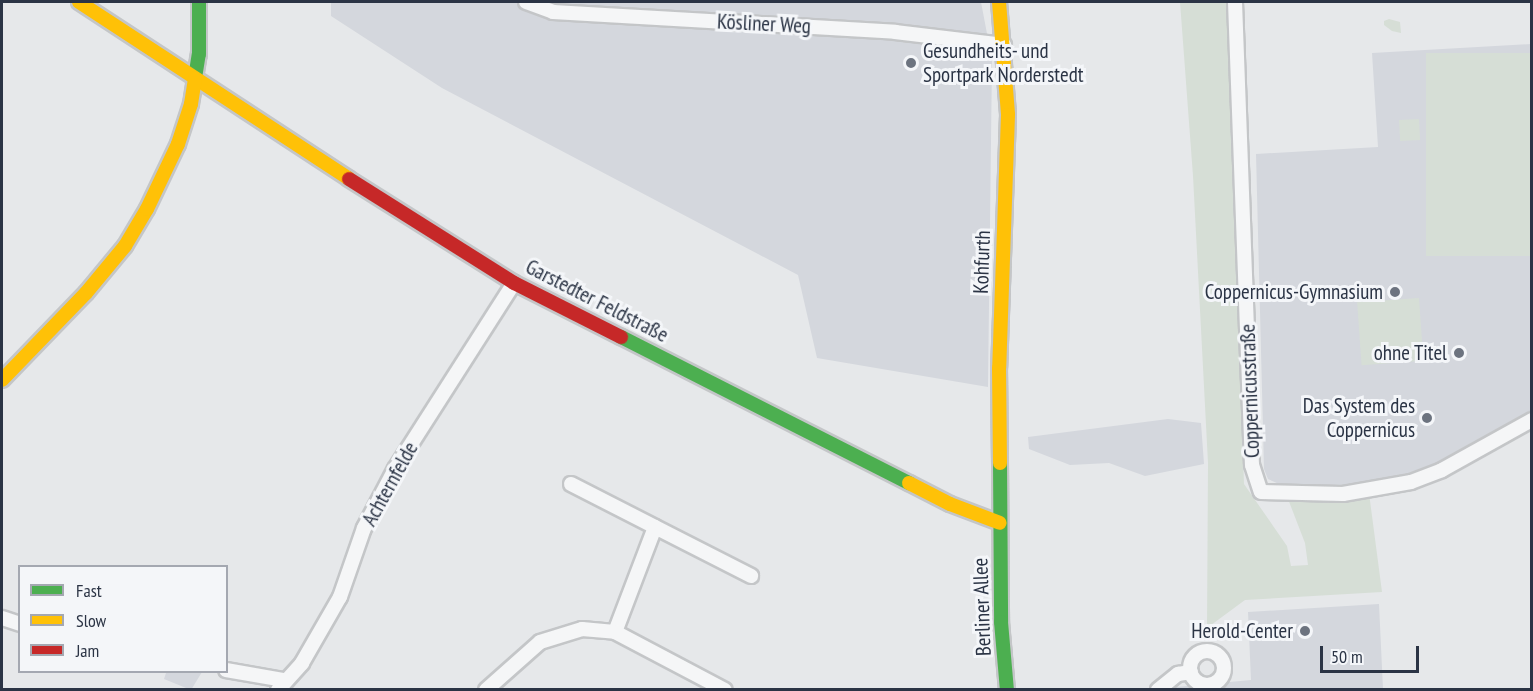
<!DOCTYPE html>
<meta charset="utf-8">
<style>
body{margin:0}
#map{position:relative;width:1533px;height:691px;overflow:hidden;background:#e6e8ea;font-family:"PT Sans Narrow",sans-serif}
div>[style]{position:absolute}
.built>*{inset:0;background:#d4d7dd}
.green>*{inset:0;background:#d6ded6;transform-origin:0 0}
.roads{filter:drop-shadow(2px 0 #c4c6c8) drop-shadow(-2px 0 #c4c6c8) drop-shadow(0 2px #c4c6c8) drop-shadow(0 -2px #c4c6c8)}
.street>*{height:14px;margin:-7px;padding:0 7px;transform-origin:7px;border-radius:7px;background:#f5f6f7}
.street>.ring{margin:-7px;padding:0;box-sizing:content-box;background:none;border:14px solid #f5f6f7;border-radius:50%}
.fast>*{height:14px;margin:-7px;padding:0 7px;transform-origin:7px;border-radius:7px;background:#4caf50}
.slow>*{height:14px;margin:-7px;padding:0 7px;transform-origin:7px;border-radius:7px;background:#ffc107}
.jam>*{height:14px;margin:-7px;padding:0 7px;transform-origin:7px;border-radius:7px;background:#c62828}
.dots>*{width:16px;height:16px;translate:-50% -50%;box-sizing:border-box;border:3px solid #f4f6f9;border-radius:50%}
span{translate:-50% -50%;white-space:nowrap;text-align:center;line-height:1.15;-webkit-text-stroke:6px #f4f6f9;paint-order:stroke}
.street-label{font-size:21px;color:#2b3445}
.poi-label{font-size:21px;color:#2b3445}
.left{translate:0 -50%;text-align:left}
.right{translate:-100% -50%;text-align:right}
.frame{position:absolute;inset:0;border:3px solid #2b3445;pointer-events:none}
.legend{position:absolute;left:18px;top:565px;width:210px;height:108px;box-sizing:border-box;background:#f4f6f9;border:2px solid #a4a8b1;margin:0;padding:8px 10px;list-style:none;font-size:18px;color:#2b3445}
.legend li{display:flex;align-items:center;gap:12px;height:30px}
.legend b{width:30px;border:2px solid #a4a8b1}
.scale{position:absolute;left:1320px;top:646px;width:99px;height:27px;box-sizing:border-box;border:3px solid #2b3445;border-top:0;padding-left:8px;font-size:18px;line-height:21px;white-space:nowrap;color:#2b3445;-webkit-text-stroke:4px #f4f6f9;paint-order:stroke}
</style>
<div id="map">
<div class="built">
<div style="clip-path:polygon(331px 2px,981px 2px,992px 60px,988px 387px,817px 358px,798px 275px,442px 88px,331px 16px)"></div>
<div style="clip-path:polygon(1531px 44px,1531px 411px,1439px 463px,1409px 473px,1346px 485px,1279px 484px,1268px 479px,1264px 469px,1256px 154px,1378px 147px,1372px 53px)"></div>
<div style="clip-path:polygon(1168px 419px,1201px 423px,1204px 464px,1145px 476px,1109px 463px,1070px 465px,1029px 449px,1028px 437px)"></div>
<div style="clip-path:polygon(1379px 604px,1383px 689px,1173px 689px,1176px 687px,1251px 680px,1248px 612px)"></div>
<div style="clip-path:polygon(162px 672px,202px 672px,191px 690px,164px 679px,166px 673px)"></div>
</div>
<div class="green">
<div style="clip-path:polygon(1180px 2px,1227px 2px,1244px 484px,1287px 546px,1291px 566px,1308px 565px,1305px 543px,1288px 499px,1369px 493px,1382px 592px,1245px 600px,1207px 628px,1208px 463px,1193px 176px)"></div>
<div style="clip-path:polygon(1389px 19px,1400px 22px,1401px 33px,1392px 31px,1384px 25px,1384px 21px)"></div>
<div style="left:1531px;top:53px;width:203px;height:105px;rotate:90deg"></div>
<div style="left:1419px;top:119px;width:21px;height:20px;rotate:87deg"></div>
<div style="left:1419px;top:298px;width:63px;height:62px;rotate:86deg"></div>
</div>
<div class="roads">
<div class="street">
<div style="left:526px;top:2px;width:29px;rotate:20deg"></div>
<div style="left:553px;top:12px;width:343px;rotate:3.3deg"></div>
<div style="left:895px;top:32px;width:110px;rotate:6.8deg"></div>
<div style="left:1235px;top:2px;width:463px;rotate:87.9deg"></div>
<div style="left:1252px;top:465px;width:28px;rotate:72deg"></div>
<div style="left:1261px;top:492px;width:82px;rotate:1.4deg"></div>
<div style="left:1343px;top:494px;width:69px;rotate:-10deg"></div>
<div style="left:1411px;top:482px;width:33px;rotate:-21deg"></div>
<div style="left:1442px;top:470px;width:103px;rotate:-29.1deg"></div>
<div style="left:571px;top:484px;width:94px;rotate:27.1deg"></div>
<div style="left:2px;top:618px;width:19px;rotate:18deg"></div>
<div style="left:615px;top:632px;width:112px;rotate:-69.1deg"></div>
<div style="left:655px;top:527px;width:108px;rotate:27deg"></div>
<div class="ring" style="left:1190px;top:651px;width:20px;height:20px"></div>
<div style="left:226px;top:670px;width:59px;rotate:9.8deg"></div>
<div style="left:278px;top:690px;width:36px;rotate:-48deg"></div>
<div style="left:302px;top:663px;width:76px;rotate:-60.1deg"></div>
<div style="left:340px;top:597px;width:73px;rotate:-70.8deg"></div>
<div style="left:364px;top:528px;width:67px;rotate:-62.3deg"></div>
<div style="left:395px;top:469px;width:221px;rotate:-57.4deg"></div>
<div style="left:486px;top:690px;width:72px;rotate:-41.6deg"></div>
<div style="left:540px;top:642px;width:44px;rotate:-17.2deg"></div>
<div style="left:582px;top:629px;width:33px;rotate:5deg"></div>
<div style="left:615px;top:632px;width:124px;rotate:27.8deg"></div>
<div style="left:1158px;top:690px;width:26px;rotate:-39deg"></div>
<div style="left:1178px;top:674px;width:13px;rotate:-9deg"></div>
</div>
<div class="fast">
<div style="left:195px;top:78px;width:24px;rotate:-81deg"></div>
<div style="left:199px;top:54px;width:52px;rotate:-90deg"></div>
<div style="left:621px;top:337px;width:323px;rotate:26.9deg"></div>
<div style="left:1000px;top:463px;width:159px;rotate:89.6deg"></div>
<div style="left:1001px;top:622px;width:68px;rotate:85deg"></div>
</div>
<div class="slow">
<div style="left:79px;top:2px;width:323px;rotate:33.2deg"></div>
<div style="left:999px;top:2px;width:113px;rotate:85.4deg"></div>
<div style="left:1008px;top:115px;width:253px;rotate:92deg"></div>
<div style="left:999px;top:368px;width:95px;rotate:89.4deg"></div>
<div style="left:2px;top:380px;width:121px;rotate:-46deg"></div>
<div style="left:86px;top:293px;width:61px;rotate:-50.3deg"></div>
<div style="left:125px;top:246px;width:43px;rotate:-59.3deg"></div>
<div style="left:147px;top:209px;width:72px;rotate:-64.5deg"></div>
<div style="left:178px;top:144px;width:42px;rotate:-72deg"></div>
<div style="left:191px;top:104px;width:26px;rotate:-81deg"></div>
<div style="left:909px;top:483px;width:46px;rotate:27.1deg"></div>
<div style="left:950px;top:504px;width:53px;rotate:20.8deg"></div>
</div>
<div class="jam">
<div style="left:349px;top:179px;width:195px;rotate:32.2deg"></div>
<div style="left:514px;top:283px;width:120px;rotate:26.8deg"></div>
</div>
</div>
<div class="dots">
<div style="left:911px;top:63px;background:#6c737f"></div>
<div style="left:1395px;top:292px;background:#6c737f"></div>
<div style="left:1459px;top:353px;background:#6c737f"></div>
<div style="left:1427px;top:418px;background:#6c737f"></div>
<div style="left:1305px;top:631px;background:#6c737f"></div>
</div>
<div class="street-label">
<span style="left:764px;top:24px;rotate:3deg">Kösliner Weg</span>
<span style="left:982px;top:262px;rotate:-88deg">Kohfurth</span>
<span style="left:597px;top:301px;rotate:27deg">Garstedter Feldstraße</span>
<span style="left:1250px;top:391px;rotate:-92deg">Coppernicusstraße</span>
<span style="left:390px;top:484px;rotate:-61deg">Achternfelde</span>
<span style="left:982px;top:607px;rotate:-92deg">Berliner Allee</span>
</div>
<div class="poi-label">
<span class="left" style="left:923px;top:63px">Gesundheits- und<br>Sportpark Norderstedt</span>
<span class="right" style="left:1383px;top:292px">Coppernicus-Gymnasium</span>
<span class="right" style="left:1447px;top:353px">ohne Titel</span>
<span class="right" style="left:1415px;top:418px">Das System des<br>Coppernicus</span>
<span class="right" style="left:1293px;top:631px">Herold-Center</span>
</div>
<div class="frame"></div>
<ul class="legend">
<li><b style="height:8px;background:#4caf50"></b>Fast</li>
<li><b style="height:8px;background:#ffc107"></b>Slow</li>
<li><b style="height:8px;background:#c62828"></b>Jam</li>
</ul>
<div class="scale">50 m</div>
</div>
